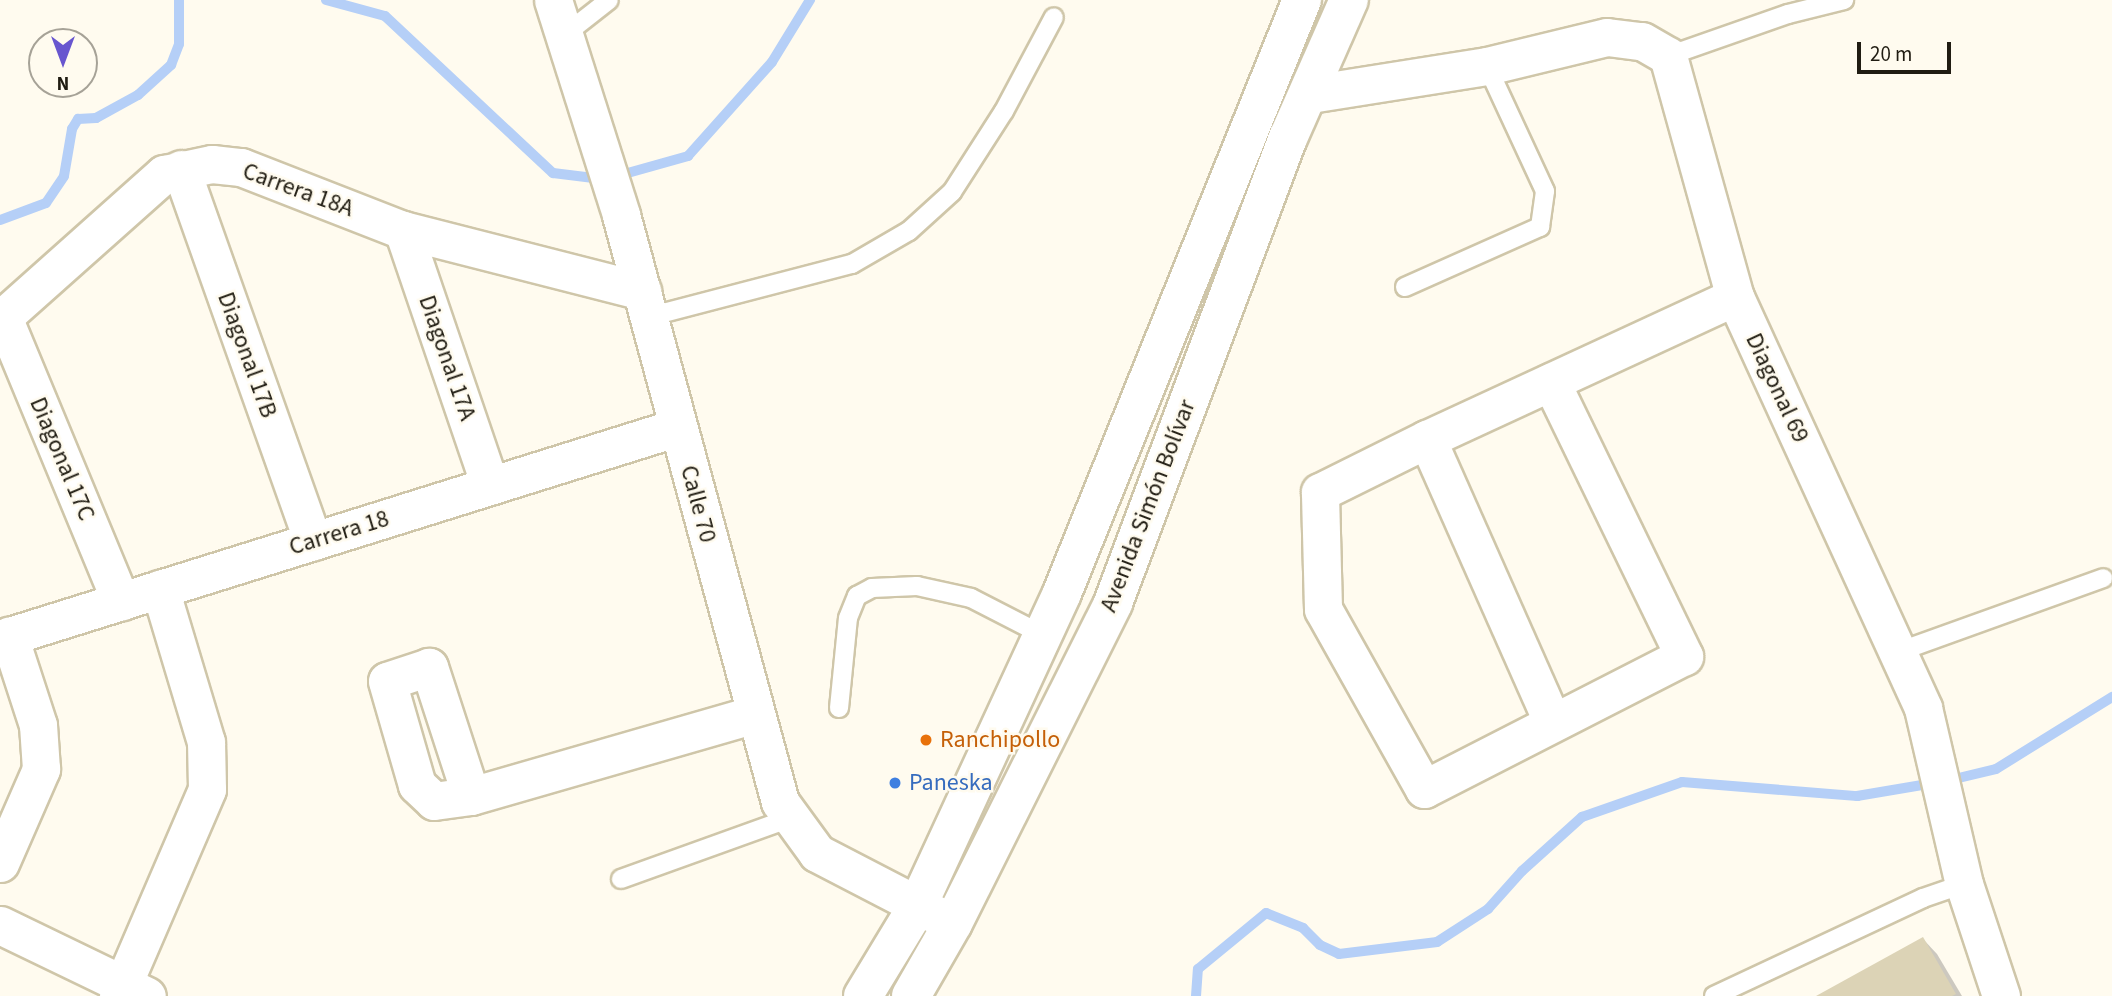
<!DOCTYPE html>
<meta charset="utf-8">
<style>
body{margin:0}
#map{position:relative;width:2112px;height:996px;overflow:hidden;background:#fffbef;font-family:"Source Sans 3",sans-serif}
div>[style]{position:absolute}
.shadow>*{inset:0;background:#0003}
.stream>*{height:10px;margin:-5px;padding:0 5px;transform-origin:5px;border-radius:5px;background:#b5cff7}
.building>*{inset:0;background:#dcd3b6}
.roads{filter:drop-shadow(2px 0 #cfc6a9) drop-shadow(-2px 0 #cfc6a9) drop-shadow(0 2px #cfc6a9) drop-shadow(0 -2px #cfc6a9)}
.service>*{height:18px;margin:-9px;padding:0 9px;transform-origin:9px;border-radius:9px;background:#fff}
.minor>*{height:37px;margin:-18.5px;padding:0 18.5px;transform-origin:18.5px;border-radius:18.5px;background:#fff}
.primary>*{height:38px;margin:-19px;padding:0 19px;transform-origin:19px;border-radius:19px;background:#fff}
.dots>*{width:19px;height:19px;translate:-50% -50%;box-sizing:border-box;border:4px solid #fffbef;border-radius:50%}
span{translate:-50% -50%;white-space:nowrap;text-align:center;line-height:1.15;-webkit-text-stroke:5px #fffbef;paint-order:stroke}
.street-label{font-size:24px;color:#201c12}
.food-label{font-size:24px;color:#c56008}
.left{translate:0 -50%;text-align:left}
.shop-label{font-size:24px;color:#366cbe}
.north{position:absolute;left:28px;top:28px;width:70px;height:70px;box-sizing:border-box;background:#fffbef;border:2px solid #a6a297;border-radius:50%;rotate:180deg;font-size:19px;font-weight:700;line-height:28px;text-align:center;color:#201c12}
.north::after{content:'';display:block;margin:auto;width:24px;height:32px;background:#6856cf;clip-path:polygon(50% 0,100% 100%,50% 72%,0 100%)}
.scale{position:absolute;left:1857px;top:42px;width:94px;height:32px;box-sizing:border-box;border:4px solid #201c12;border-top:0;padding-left:9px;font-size:21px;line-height:24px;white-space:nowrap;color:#201c12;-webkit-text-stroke:5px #fffbef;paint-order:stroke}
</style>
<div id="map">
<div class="shadow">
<div style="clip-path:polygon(1923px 939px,1937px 954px,1962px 996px,1820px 996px)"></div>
</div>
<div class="stream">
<div style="left:326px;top:0;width:61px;rotate:15.2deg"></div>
<div style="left:385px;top:16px;width:230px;rotate:43.1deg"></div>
<div style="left:553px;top:173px;width:49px;rotate:7deg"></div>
<div style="left:617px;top:176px;width:74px;rotate:-15.7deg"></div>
<div style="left:688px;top:156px;width:126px;rotate:-48.2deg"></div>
<div style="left:772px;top:62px;width:73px;rotate:-58.5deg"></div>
<div style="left:0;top:220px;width:49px;rotate:-20.3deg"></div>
<div style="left:46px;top:203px;width:32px;rotate:-56deg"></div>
<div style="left:64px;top:176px;width:48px;rotate:-80.3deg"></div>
<div style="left:72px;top:129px;width:12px;rotate:-59deg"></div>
<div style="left:78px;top:119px;width:18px;rotate:-3deg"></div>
<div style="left:96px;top:118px;width:48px;rotate:-28.7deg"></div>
<div style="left:138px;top:95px;width:45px;rotate:-42.3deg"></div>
<div style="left:171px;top:65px;width:22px;rotate:-69deg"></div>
<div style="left:179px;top:44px;width:44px;rotate:-90deg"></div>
<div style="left:1196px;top:996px;width:27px;rotate:-86deg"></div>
<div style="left:1198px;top:969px;width:88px;rotate:-39.5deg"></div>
<div style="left:1266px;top:913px;width:40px;rotate:22deg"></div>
<div style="left:1303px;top:928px;width:24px;rotate:45deg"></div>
<div style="left:1320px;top:945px;width:21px;rotate:25deg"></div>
<div style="left:1339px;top:954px;width:99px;rotate:-7deg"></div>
<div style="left:1437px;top:942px;width:61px;rotate:-32.9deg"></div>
<div style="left:1488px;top:909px;width:51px;rotate:-48.2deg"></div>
<div style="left:1522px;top:871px;width:81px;rotate:-42deg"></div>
<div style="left:1582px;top:817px;width:106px;rotate:-19.3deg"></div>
<div style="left:1682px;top:782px;width:176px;rotate:4.6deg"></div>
<div style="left:1857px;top:796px;width:90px;rotate:-9.6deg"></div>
<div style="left:1946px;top:781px;width:51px;rotate:-13.5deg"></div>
<div style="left:1996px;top:769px;width:137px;rotate:-31.8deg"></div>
</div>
<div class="building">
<div style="clip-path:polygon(1923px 937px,1956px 994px,1952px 996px,1816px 996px)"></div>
</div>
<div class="roads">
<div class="service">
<div style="left:563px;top:36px;width:58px;rotate:-38deg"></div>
<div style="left:1668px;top:56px;width:127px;rotate:-19.3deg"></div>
<div style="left:1788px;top:14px;width:58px;rotate:-14deg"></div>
<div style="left:1405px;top:287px;width:148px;rotate:-24deg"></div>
<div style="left:1540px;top:227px;width:36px;rotate:-82deg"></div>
<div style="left:1545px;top:191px;width:138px;rotate:-114.9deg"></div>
<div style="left:648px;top:317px;width:211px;rotate:-14.6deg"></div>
<div style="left:852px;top:264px;width:66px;rotate:-30.1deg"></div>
<div style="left:909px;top:231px;width:58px;rotate:-42.2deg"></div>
<div style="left:952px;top:192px;width:96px;rotate:-57.3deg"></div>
<div style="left:1004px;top:111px;width:106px;rotate:-62deg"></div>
<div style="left:1898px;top:652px;width:218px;rotate:-19.8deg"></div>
<div style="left:839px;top:708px;width:90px;rotate:-84.3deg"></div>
<div style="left:848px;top:618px;width:24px;rotate:-68deg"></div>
<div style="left:857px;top:596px;width:17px;rotate:-28deg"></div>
<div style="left:872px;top:588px;width:45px;rotate:-2.5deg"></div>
<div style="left:917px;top:586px;width:55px;rotate:12.5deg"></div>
<div style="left:971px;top:598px;width:81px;rotate:27.2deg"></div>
<div style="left:621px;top:879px;width:180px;rotate:-19.8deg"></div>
<div style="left:1714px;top:996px;width:231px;rotate:-25.1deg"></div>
<div style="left:1923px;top:898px;width:43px;rotate:-18.9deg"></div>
</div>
<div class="minor">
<div style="left:553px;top:0;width:225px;rotate:72.4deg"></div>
<div style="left:621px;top:215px;width:608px;rotate:74.84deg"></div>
<div style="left:780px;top:802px;width:63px;rotate:54deg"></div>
<div style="left:817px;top:853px;width:145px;rotate:27.4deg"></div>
<div style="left:1310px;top:94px;width:179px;rotate:-9deg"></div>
<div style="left:1487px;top:66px;width:123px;rotate:-13.6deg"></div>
<div style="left:1607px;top:37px;width:35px;rotate:7deg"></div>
<div style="left:1642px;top:41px;width:30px;rotate:30deg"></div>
<div style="left:1668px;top:56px;width:250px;rotate:74.5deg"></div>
<div style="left:1735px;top:297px;width:452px;rotate:65.4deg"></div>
<div style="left:1923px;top:708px;width:181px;rotate:76.9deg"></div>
<div style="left:1964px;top:884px;width:118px;rotate:71.7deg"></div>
<div style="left:181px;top:169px;width:395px;rotate:70.5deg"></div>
<div style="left:403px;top:230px;width:270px;rotate:71.2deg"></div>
<div style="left:3px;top:317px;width:308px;rotate:67.5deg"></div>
<div style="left:0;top:320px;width:220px;rotate:-41.7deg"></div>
<div style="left:164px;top:174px;width:49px;rotate:-11.8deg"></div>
<div style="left:212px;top:164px;width:29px;rotate:6deg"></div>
<div style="left:241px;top:167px;width:174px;rotate:21.3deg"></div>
<div style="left:403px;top:230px;width:247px;rotate:14.3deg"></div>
<div style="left:1551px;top:382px;width:305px;rotate:64.1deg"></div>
<div style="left:1684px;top:656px;width:292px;rotate:152.9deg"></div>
<div style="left:1424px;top:789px;width:206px;rotate:-119.3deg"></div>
<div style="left:1323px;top:609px;width:117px;rotate:-91.5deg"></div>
<div style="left:1320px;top:492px;width:119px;rotate:-26.4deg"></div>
<div style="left:1427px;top:439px;width:339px;rotate:-24.8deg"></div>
<div style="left:1427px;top:439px;width:308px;rotate:66.1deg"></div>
<div style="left:0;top:639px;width:710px;rotate:-17.36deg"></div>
<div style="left:471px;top:796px;width:136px;rotate:-108deg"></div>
<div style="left:429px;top:667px;width:44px;rotate:161.6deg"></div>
<div style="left:387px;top:681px;width:108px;rotate:73.9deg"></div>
<div style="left:417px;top:785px;width:23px;rotate:43deg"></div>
<div style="left:434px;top:801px;width:37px;rotate:-8deg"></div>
<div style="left:471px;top:796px;width:296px;rotate:-16.1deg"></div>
<div style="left:0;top:863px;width:103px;rotate:-66.4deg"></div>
<div style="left:41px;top:769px;width:44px;rotate:-93.9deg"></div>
<div style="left:38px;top:725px;width:94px;rotate:-108deg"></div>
<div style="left:0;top:925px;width:163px;rotate:25.8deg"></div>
<div style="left:118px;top:996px;width:225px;rotate:-66.7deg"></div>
<div style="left:207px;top:789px;width:47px;rotate:-91.2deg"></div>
<div style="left:206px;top:742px;width:160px;rotate:-106.7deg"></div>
</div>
<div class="primary">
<div style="left:863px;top:996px;width:104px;rotate:-58.8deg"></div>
<div style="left:917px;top:907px;width:346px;rotate:-65.2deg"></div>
<div style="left:1062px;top:593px;width:640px;rotate:-67.97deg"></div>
<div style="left:911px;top:996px;width:84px;rotate:-60.1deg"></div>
<div style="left:953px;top:923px;width:358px;rotate:-63.4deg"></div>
<div style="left:1113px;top:603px;width:497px;rotate:-69.4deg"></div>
<div style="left:1288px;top:138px;width:151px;rotate:-66.2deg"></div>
</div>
</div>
<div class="dots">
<div style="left:926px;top:740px;background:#e8710a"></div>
<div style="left:895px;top:783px;background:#3f7fe0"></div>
</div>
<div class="street-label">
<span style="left:298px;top:190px;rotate:20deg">Carrera 18A</span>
<span style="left:247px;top:355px;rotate:70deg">Diagonal 17B</span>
<span style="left:447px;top:358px;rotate:71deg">Diagonal 17A</span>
<span style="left:1777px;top:388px;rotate:65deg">Diagonal 69</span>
<span style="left:62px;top:459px;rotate:67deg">Diagonal 17C</span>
<span style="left:698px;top:504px;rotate:75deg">Calle 70</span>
<span style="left:1148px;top:506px;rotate:-69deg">Avenida Simón Bolívar</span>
<span style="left:339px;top:533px;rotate:-17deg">Carrera 18</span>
</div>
<div class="food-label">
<span class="left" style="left:940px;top:740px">Ranchipollo</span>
</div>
<div class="shop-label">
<span class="left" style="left:909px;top:783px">Paneska</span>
</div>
<div class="north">N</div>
<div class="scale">20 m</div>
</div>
